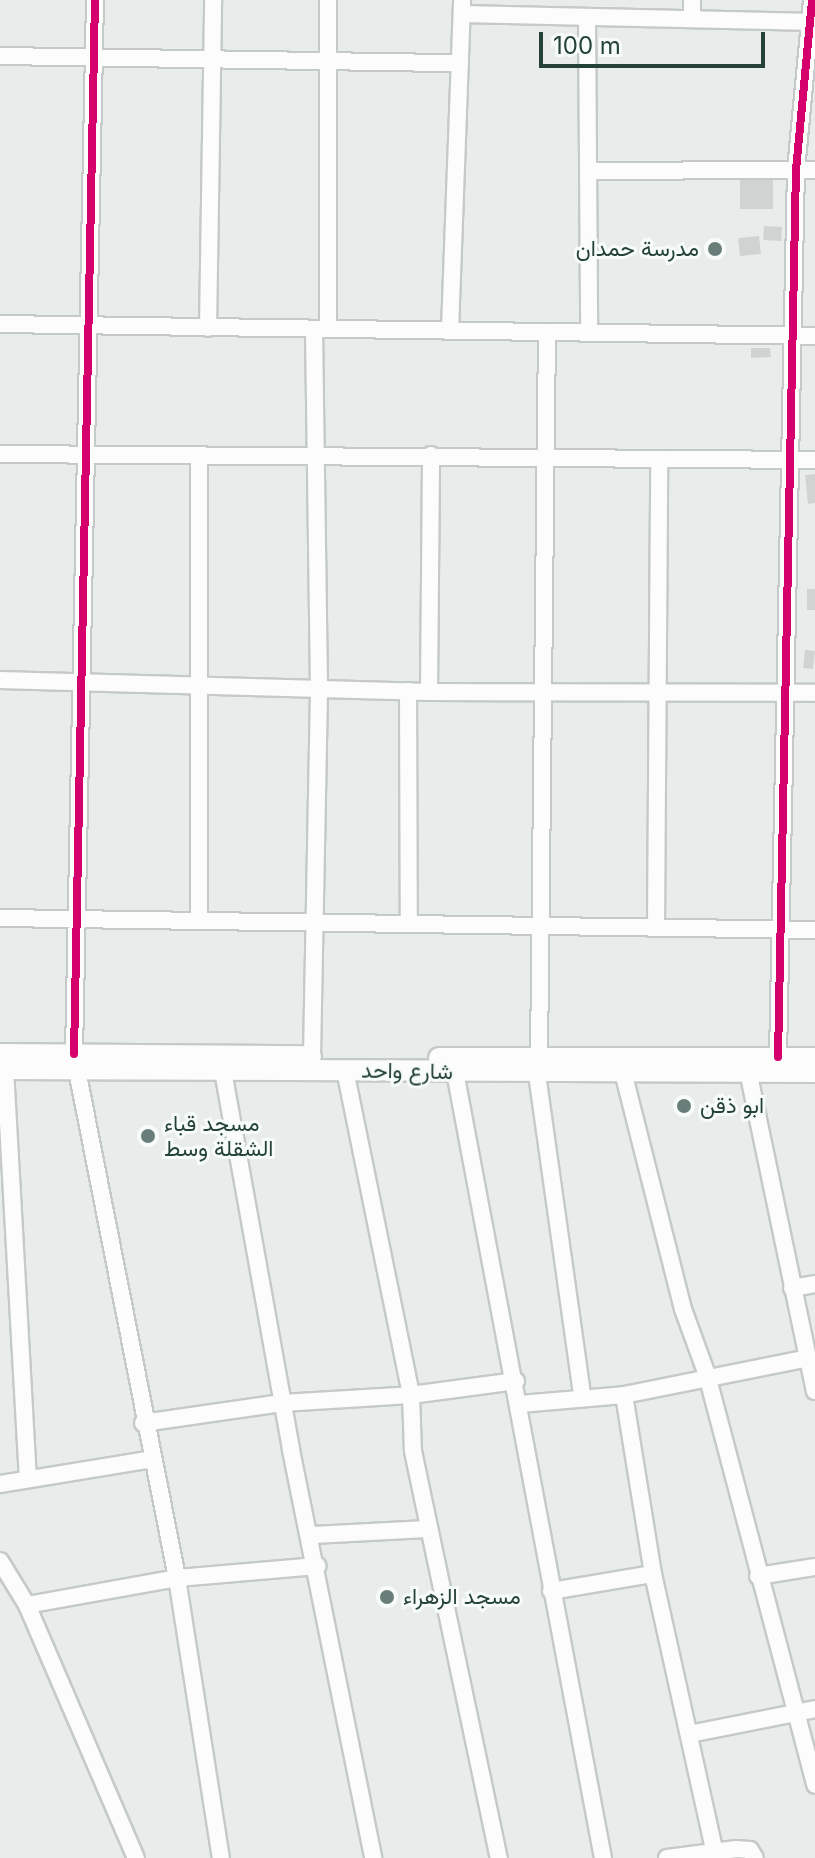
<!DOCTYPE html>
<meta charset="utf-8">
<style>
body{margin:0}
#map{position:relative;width:815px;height:1858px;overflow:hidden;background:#e8edeb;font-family:Inter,Vazirmatn,sans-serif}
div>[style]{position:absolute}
.building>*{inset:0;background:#cfd4d2;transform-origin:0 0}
.roads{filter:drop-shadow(2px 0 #c5cac8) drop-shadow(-2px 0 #c5cac8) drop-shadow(0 2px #c5cac8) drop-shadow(0 -2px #c5cac8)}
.minor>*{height:16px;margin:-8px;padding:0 8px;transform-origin:8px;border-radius:8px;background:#fcfcfc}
.tertiary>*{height:20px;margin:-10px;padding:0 10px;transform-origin:10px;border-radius:10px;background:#fcfcfc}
.cycleway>*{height:8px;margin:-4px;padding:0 4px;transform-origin:4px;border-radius:4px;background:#d6006c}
.dots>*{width:22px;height:22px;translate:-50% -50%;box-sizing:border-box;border:4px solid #f7fbf9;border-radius:50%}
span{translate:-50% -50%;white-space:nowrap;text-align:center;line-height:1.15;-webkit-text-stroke:6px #f7fbf9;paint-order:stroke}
.poi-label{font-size:22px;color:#24423a}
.right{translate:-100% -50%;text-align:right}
.left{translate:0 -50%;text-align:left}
.street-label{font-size:22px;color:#24423a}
.scale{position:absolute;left:539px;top:32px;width:226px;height:36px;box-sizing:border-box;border:4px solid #24423a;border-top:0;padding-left:10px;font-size:24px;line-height:28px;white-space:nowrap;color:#24423a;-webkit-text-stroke:6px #f7fbf9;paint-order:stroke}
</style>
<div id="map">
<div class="building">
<div style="left:740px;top:177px;width:33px;height:32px"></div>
<div style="left:764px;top:226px;width:18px;height:14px;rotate:3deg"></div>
<div style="left:759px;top:236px;width:18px;height:21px;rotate:84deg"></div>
<div style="clip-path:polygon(751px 348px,770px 348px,771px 357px,751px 358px)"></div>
<div style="clip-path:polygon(815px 474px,815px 503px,808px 504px,805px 475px)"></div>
<div style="left:807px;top:589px;width:8px;height:21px"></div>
<div style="left:805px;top:650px;width:10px;height:18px;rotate:6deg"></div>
</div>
<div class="roads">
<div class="minor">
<div style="left:462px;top:14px;width:353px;rotate:1.3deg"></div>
<div style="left:587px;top:17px;width:314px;rotate:89.6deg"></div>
<div style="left:692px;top:18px;width:18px;rotate:-90deg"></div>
<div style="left:0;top:56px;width:460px;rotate:0.9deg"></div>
<div style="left:589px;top:171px;width:226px;rotate:-0.3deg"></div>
<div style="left:0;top:324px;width:815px;rotate:0.84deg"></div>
<div style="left:208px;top:328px;width:328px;rotate:-89.1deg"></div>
<div style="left:328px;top:329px;width:329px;rotate:-90deg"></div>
<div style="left:450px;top:330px;width:330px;rotate:-87.9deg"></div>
<div style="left:0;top:454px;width:815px;rotate:0.42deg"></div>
<div style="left:0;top:680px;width:429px;rotate:1.6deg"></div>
<div style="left:429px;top:692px;width:386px;rotate:0.1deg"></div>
<div style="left:408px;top:691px;width:231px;rotate:89.8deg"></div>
<div style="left:429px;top:692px;width:237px;rotate:-89.5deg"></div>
<div style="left:0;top:918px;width:815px;rotate:0.84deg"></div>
<div style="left:199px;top:918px;width:462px;rotate:-90deg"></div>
<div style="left:656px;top:927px;width:468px;rotate:-89.6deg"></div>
<div style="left:74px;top:1054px;width:1054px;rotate:-88.86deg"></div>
<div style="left:312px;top:1056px;width:369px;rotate:-88.9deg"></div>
<div style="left:319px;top:687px;width:358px;rotate:-90.8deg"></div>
<div style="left:778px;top:1057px;width:887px;rotate:-88.84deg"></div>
<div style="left:796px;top:170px;width:171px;rotate:-84.6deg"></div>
<div style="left:539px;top:1058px;width:726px;rotate:-89.37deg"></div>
<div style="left:5px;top:1069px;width:411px;rotate:86.8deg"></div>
<div style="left:77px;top:1070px;width:518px;rotate:78.86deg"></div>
<div style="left:177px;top:1578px;width:283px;rotate:81.1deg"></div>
<div style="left:345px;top:1070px;width:332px;rotate:78.5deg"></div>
<div style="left:411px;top:1395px;width:56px;rotate:88deg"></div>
<div style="left:413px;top:1451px;width:416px;rotate:78.1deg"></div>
<div style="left:223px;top:1071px;width:385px;rotate:79.8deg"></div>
<div style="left:291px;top:1450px;width:416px;rotate:78.6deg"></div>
<div style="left:748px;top:1071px;width:327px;rotate:78.2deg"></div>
<div style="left:455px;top:1072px;width:800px;rotate:79.34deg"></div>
<div style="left:623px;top:1072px;width:244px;rotate:75.8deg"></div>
<div style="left:683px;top:1309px;width:70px;rotate:70deg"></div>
<div style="left:707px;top:1375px;width:424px;rotate:75.2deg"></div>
<div style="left:537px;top:1074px;width:324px;rotate:82deg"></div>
<div style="left:792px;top:1288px;width:23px;rotate:-10deg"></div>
<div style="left:624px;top:1395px;width:181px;rotate:80.8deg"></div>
<div style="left:653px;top:1574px;width:282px;rotate:77.5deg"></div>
<div style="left:520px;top:1404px;width:104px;rotate:-4.9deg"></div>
<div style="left:624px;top:1395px;width:189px;rotate:-11.3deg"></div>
<div style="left:143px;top:1423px;width:140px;rotate:-8.2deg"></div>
<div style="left:282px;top:1403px;width:129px;rotate:-3.5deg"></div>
<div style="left:411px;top:1395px;width:106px;rotate:-7.6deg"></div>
<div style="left:0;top:1484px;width:154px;rotate:-9.3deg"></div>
<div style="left:312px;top:1535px;width:116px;rotate:-3deg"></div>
<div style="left:0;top:1561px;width:52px;rotate:58.5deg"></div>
<div style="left:27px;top:1605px;width:275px;rotate:66.7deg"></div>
<div style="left:758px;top:1576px;width:58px;rotate:-9deg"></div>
<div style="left:551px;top:1591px;width:103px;rotate:-9.5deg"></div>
<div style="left:27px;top:1605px;width:152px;rotate:-10.2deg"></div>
<div style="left:177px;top:1578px;width:141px;rotate:-4.9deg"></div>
<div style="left:689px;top:1734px;width:128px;rotate:-11.2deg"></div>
<div style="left:667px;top:1858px;width:70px;rotate:-7.4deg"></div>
<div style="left:736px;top:1849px;width:14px;rotate:4deg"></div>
<div style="left:750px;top:1850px;width:9px;rotate:58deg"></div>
</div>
<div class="tertiary">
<div style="left:0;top:1054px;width:311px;rotate:0.4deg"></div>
<div style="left:439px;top:1058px;width:376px"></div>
<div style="left:0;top:1069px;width:815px;rotate:0.21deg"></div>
</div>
</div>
<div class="cycleway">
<div style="left:74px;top:1054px;width:1054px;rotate:-88.86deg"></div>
<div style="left:778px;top:1057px;width:887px;rotate:-88.84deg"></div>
<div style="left:796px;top:170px;width:171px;rotate:-84.6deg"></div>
</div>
<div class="dots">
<div style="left:715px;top:249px;background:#697e78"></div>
<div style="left:684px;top:1106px;background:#697e78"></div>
<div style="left:148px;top:1136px;background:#697e78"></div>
<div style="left:387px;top:1597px;background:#697e78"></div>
</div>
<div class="poi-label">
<span class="right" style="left:699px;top:249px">مدرسة حمدان</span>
<span class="left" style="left:700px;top:1106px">ابو ذقن</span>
<span class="left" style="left:164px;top:1136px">مسجد قباء<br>الشقلة وسط</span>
<span class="left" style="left:403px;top:1597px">مسجد الزهراء</span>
</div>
<div class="street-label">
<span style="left:407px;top:1071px;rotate:1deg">شارع واحد</span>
</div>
<div class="scale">100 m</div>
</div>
